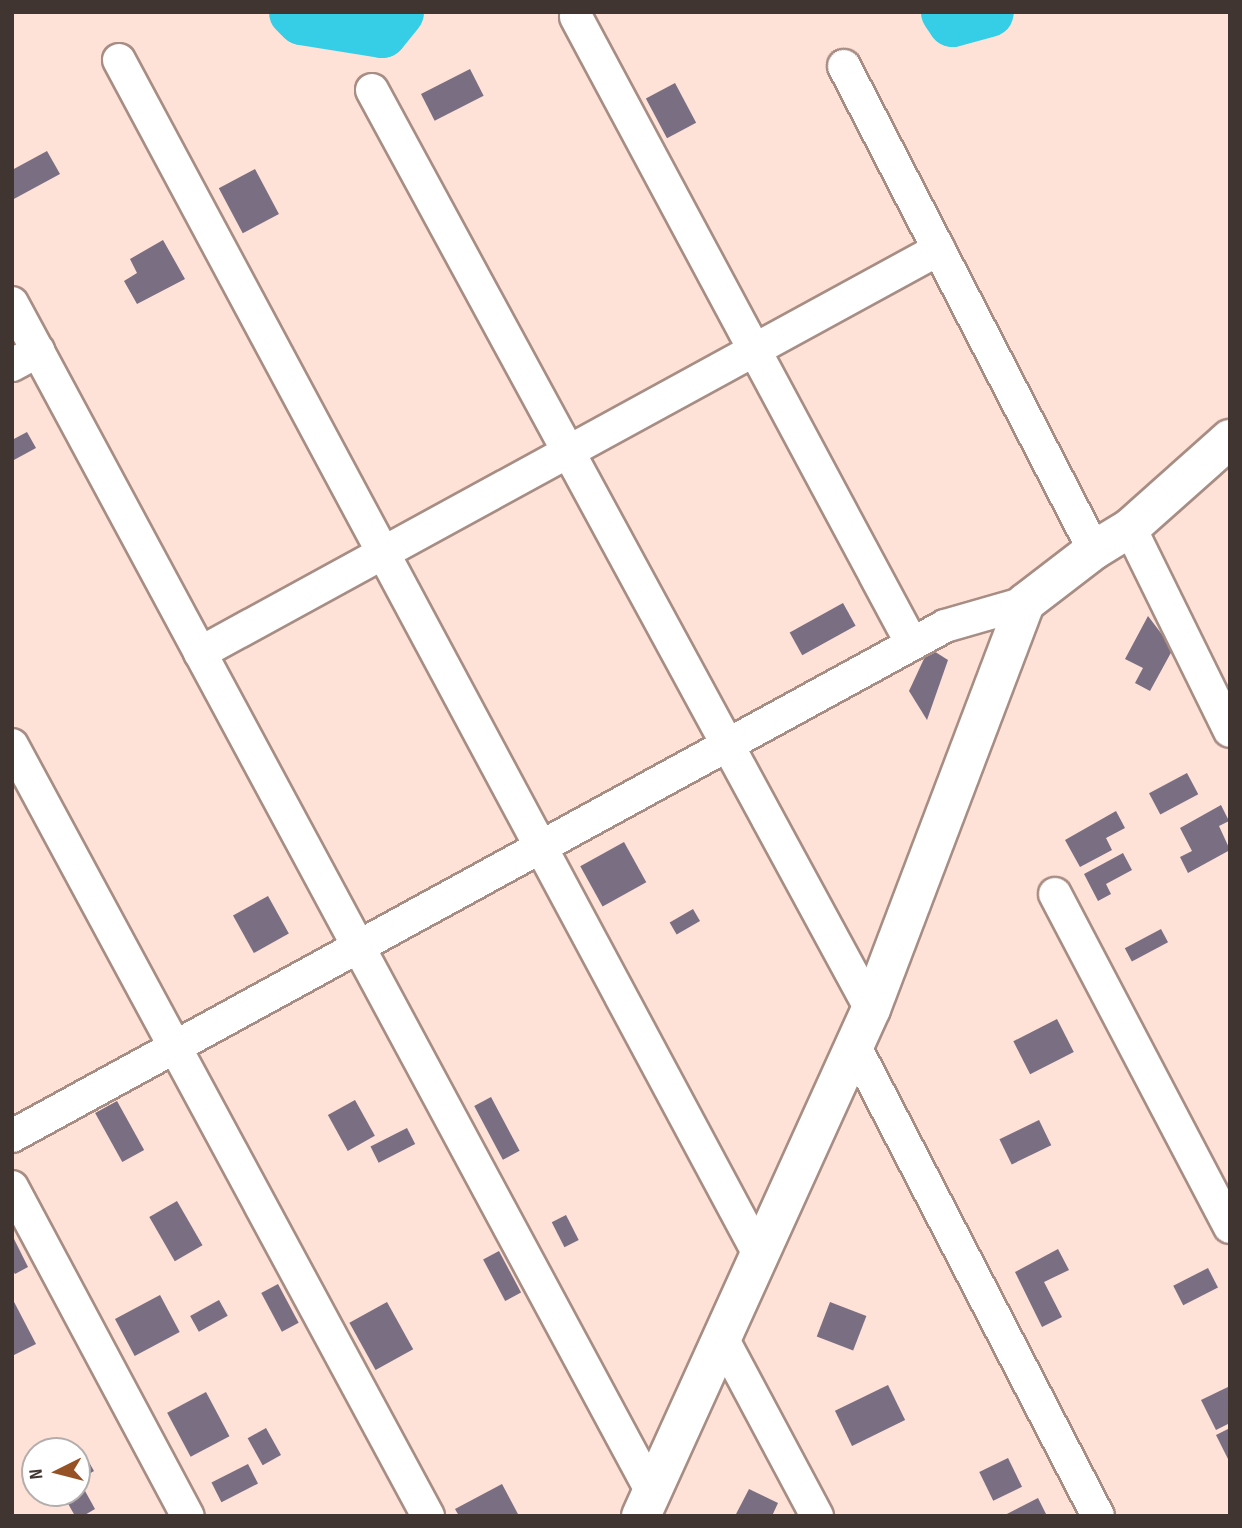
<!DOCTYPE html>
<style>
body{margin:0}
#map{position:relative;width:1242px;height:1528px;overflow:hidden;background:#fee1d7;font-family:"Sofia Sans Condensed",sans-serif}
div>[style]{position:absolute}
.river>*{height:49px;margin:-24.5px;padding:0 24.5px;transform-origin:24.5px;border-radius:24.5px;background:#36cde7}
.building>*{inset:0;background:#7a6e83;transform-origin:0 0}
.roads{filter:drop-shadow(2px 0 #a78d84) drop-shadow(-2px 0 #a78d84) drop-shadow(0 2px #a78d84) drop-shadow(0 -2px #a78d84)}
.minor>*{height:32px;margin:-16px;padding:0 16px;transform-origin:16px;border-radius:16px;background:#fff}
.tertiary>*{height:38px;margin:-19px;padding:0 19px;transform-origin:19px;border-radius:19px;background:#fff}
span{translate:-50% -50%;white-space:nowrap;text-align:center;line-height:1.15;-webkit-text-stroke:7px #fff;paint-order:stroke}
.frame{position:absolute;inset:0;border:14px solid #403531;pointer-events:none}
.north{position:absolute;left:21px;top:1437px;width:70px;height:70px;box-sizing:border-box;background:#fff;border:2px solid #b3aead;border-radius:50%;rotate:264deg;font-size:19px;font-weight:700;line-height:28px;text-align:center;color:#403531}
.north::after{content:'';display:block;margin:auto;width:24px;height:32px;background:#965225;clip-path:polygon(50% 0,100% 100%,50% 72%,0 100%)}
</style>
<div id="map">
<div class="river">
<div style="left:293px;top:12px;width:11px;rotate:45deg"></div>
<div style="left:301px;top:20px;width:82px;rotate:9.1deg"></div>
<div style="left:382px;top:33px;width:27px;rotate:-51deg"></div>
<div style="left:945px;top:12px;width:12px;rotate:55deg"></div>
<div style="left:952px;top:22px;width:38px;rotate:-15deg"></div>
</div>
<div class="building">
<div style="left:470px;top:69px;width:30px;height:55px;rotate:63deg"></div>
<div style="left:675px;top:83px;width:45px;height:33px;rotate:62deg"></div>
<div style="clip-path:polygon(47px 151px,60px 174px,12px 200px,12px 170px)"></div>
<div style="left:255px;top:169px;width:51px;height:41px;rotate:62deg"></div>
<div style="clip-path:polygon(163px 240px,185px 279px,137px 304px,124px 281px,137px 273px,130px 259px)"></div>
<div style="clip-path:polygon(27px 432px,36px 448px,12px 461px,12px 440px)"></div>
<div style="left:843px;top:603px;width:26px;height:61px;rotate:61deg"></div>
<div style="clip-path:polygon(1148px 616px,1173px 649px,1150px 691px,1135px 683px,1143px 668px,1125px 659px)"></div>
<div style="clip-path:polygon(929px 648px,948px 660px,927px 720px,909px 691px)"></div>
<div style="left:1187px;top:773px;width:24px;height:43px;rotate:62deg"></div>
<div style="clip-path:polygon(1221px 805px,1229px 821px,1219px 826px,1230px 850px,1188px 873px,1180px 857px,1192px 851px,1180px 828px)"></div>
<div style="clip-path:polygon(1116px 811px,1125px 828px,1106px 838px,1112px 850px,1080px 867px,1065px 840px)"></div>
<div style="left:624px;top:842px;width:46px;height:50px;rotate:61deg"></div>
<div style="clip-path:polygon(1123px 853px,1132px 870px,1106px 884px,1111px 894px,1098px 901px,1084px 874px)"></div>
<div style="left:268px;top:896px;width:43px;height:40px;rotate:61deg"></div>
<div style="left:693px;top:909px;width:14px;height:27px;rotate:60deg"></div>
<div style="left:1161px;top:929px;width:15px;height:41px;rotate:62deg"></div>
<div style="left:1057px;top:1019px;width:37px;height:49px;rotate:63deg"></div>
<div style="left:491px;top:1097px;width:61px;height:19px;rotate:62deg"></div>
<div style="left:355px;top:1100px;width:41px;height:31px;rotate:61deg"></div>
<div style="left:117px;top:1101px;width:56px;height:25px;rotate:61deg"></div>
<div style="left:1039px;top:1120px;width:28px;height:44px;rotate:64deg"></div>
<div style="left:407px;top:1128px;width:18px;height:41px;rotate:63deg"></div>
<div style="left:177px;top:1201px;width:51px;height:32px;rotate:60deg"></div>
<div style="left:566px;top:1215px;width:28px;height:16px;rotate:63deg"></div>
<div style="clip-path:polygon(12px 1235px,28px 1267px,15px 1274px,12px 1269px)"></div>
<div style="clip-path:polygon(1058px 1249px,1069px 1270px,1044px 1282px,1062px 1317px,1042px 1327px,1015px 1272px)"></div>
<div style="left:499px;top:1251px;width:47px;height:18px;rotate:62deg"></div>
<div style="left:1208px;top:1268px;width:22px;height:39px;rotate:63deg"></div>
<div style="left:278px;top:1284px;width:44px;height:19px;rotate:62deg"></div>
<div style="left:160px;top:1295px;width:42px;height:51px;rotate:62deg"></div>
<div style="clip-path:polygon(12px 1298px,36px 1344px,12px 1356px)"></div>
<div style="left:219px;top:1300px;width:18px;height:33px;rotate:61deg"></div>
<div style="left:387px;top:1302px;width:54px;height:43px;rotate:61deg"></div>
<div style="left:830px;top:1302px;width:39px;height:37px;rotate:21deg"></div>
<div style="left:888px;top:1385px;width:39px;height:59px;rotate:64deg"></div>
<div style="clip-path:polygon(1230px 1386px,1230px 1423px,1216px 1430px,1201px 1400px)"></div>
<div style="left:206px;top:1392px;width:50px;height:44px;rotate:62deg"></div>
<div style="left:266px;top:1428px;width:31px;height:21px;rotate:61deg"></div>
<div style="clip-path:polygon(1230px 1428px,1230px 1463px,1216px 1435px)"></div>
<div style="clip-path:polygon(85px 1455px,94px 1471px,79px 1480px,95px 1509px,83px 1516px,75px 1516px,62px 1493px,77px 1493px,77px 1459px)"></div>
<div style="left:1008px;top:1458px;width:32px;height:32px;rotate:64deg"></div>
<div style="left:248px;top:1464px;width:22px;height:41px;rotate:63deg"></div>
<div style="clip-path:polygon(502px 1484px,519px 1516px,459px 1516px,455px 1509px)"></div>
<div style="clip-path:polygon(749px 1489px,778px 1503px,772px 1516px,735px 1516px)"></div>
<div style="clip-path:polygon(1038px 1498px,1047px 1516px,1003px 1516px)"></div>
</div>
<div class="roads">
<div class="minor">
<div style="left:576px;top:17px;width:711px;rotate:61.81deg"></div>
<div style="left:119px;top:60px;width:1355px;rotate:61.81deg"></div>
<div style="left:844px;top:66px;width:545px;rotate:62.68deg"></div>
<div style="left:372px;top:90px;width:1046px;rotate:61.5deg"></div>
<div style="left:12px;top:303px;width:1350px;rotate:61.71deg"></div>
<div style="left:12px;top:365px;width:30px;rotate:-28deg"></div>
<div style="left:1130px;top:528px;width:226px;rotate:63.8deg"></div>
<div style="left:200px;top:653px;width:842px;rotate:-28.66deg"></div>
<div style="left:12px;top:745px;width:876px;rotate:61.65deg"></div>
<div style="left:1055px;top:894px;width:376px;rotate:62.3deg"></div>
<div style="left:854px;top:1045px;width:530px;rotate:62.61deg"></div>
<div style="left:12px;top:1136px;width:1063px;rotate:-28.66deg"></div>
<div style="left:945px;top:626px;width:83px;rotate:-16deg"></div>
<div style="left:12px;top:1187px;width:373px;rotate:61.9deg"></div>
<div style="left:722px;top:1338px;width:202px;rotate:61.9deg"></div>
</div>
<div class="tertiary">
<div style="left:641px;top:1516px;width:557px;rotate:-65.6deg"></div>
<div style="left:871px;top:1009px;width:434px;rotate:-69.2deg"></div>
<div style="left:1025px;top:603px;width:87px;rotate:-37.5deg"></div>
<div style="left:1094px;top:550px;width:42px;rotate:-31.4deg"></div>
<div style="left:1130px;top:528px;width:134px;rotate:-41.7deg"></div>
</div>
</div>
<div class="frame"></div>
<div class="north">N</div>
</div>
